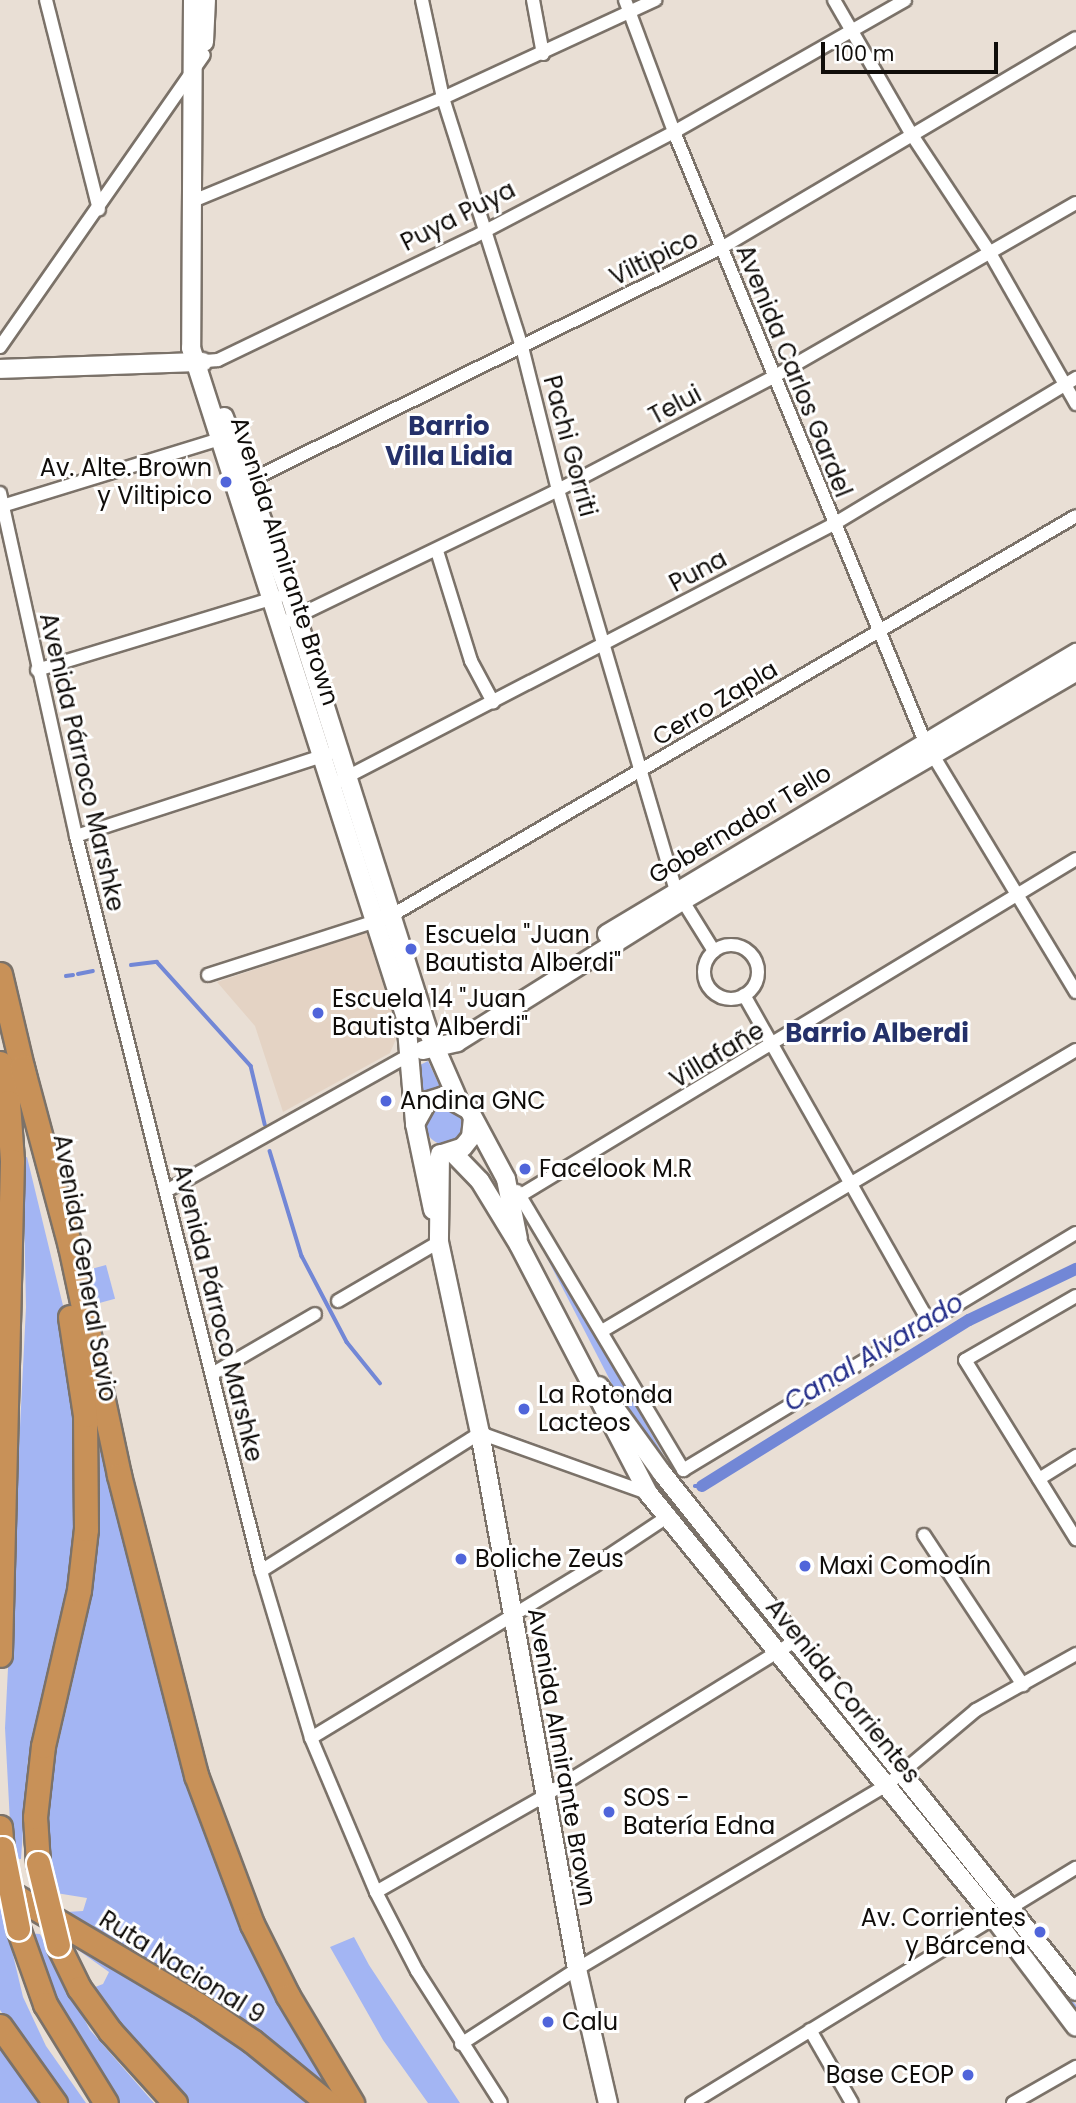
<!DOCTYPE html>
<meta charset="utf-8">
<style>
body{margin:0}
#map{position:relative;width:1076px;height:2103px;overflow:hidden;background:#e9dfd5;font-family:Poppins,sans-serif}
div>[style]{position:absolute}
.built>*{inset:0;background:#e4d3c4}
.green>*{inset:0;background:#a3b5f3;transform-origin:0 0}
.round{border-radius:50%}
.stream>*{height:3.5px;margin:-1.75px;padding:0 1.75px;transform-origin:1.75px;border-radius:1.75px;background:#7287d6}
.canal>*{height:12px;margin:-6px;padding:0 6px;transform-origin:6px;border-radius:6px;background:#7287d6}
.roads{filter:drop-shadow(2px 0 #7b7269) drop-shadow(-2px 0 #7b7269) drop-shadow(0 2px #7b7269) drop-shadow(0 -2px #7b7269)}
.street>*{height:12px;margin:-6px;padding:0 6px;transform-origin:6px;border-radius:6px;background:#fff}
.street>.ring{margin:-6px;padding:0;box-sizing:content-box;background:none;border:12px solid #fff;border-radius:50%}
.secondary>*{height:18px;margin:-9px;padding:0 9px;transform-origin:9px;border-radius:9px;background:#fff}
.highway>*{height:23px;margin:-11.5px;padding:0 11.5px;transform-origin:11.5px;border-radius:11.5px;background:#c89158}
.bridges{filter:drop-shadow(2px 0 #fff) drop-shadow(-2px 0 #fff) drop-shadow(0 2px #fff) drop-shadow(0 -2px #fff)}
.highway-bridge>*{height:23px;margin:-11.5px;padding:0 11.5px;transform-origin:11.5px;border-radius:11.5px;background:#c89158}
.dots>*{width:19px;height:19px;translate:-50% -50%;box-sizing:border-box;border:4px solid #fff;border-radius:50%}
span{translate:-50% -50%;white-space:nowrap;text-align:center;line-height:1.15;-webkit-text-stroke:6px #fff;paint-order:stroke}
.street-label{font-size:24px;color:#100d0a}
.poi-label{font-size:24px;color:#100d0a}
.right{translate:-100% -50%;text-align:right}
.left{translate:0 -50%;text-align:left}
.neighbourhood-label{font-size:26px;color:#25316a;font-weight:700}
.water-label{font-size:26px;color:#242e8a;font-style:italic}
.scale{position:absolute;left:821px;top:42px;width:177px;height:32px;box-sizing:border-box;border:4px solid #100d0a;border-top:0;padding-left:9px;font-size:21px;line-height:24px;white-space:nowrap;color:#100d0a;-webkit-text-stroke:5px #fff;paint-order:stroke}
</style>
<div id="map">
<div class="built">
<div style="clip-path:polygon(367px 932px,391px 1001px,396px 1039px,390px 1053px,283px 1112px,255px 1026px,217px 982px)"></div>
</div>
<div class="green">
<div style="clip-path:polygon(428px 1061px,440px 1087px,418px 1099px,418px 1066px)"></div>
<div class="round" style="left:426px;top:1108px;width:36px;height:36px"></div>
<div style="clip-path:polygon(27px 1157px,66px 1318px,80px 1415px,74px 1567px,28px 1759px,21px 1859px,12px 1860px,5px 1728px,26px 1307px,23px 1158px)"></div>
<div style="clip-path:polygon(529px 1223px,599px 1341px,674px 1474px,614px 1388px)"></div>
<div style="left:106px;top:1265px;width:35px;height:20px;rotate:75deg"></div>
<div style="clip-path:polygon(101px 1425px,183px 1755px,339px 2103px,237px 2017px,67px 1919px,66px 1912px,83px 1911px,87px 1898px,56px 1893px,46px 1827px,48px 1788px,78px 1658px,96px 1545px)"></div>
<div style="clip-path:polygon(693px 1526px,697px 1529px,773px 1624px,762px 1618px)"></div>
<div style="clip-path:polygon(799px 1657px,884px 1764px,883px 1766px,824px 1697px,797px 1662px)"></div>
<div style="clip-path:polygon(905px 1792px,991px 1897px,990px 1900px,903px 1793px)"></div>
<div style="clip-path:polygon(0 1900px,23px 1997px,46px 2046px,86px 2103px,65px 2103px,0 2010px)"></div>
<div style="clip-path:polygon(1013px 1925px,1076px 2005px,1076px 2015px,1010px 1928px)"></div>
<div style="clip-path:polygon(27px 1933px,40px 1934px,90px 2030px,154px 2103px,119px 2103px,102px 2082px,54px 2000px)"></div>
<div style="clip-path:polygon(354px 1937px,369px 1965px,460px 2103px,428px 2103px,383px 2040px,330px 1947px)"></div>
<div style="clip-path:polygon(72px 1938px,239px 2041px,319px 2103px,188px 2103px,149px 2064px,90px 1989px,103px 1984px,109px 1972px,71px 1945px)"></div>
<div style="clip-path:polygon(0 2048px,40px 2103px,0 2103px)"></div>
</div>
<div class="stream">
<div style="left:131px;top:965px;width:26px;rotate:-7deg"></div>
<div style="left:157px;top:962px;width:140px;rotate:47.9deg"></div>
<div style="left:251px;top:1066px;width:60px;rotate:76.4deg"></div>
<div style="left:78px;top:974px;width:15px;rotate:-11deg"></div>
<div style="left:66px;top:976px;width:7px;rotate:-8deg"></div>
<div style="left:270px;top:1151px;width:110px;rotate:73.1deg"></div>
<div style="left:302px;top:1256px;width:97px;rotate:62.4deg"></div>
<div style="left:347px;top:1342px;width:53px;rotate:51.2deg"></div>
<div style="left:502px;top:1434px;width:82px;rotate:20deg"></div>
<div style="left:695px;top:1486px;width:7px"></div>
</div>
<div class="canal">
<div style="left:702px;top:1486px;width:314px;rotate:-31.9deg"></div>
<div style="left:969px;top:1320px;width:119px;rotate:-25.5deg"></div>
</div>
<div class="roads">
<div class="street">
<div style="left:46px;top:0;width:216px;rotate:75.8deg"></div>
<div style="left:422px;top:0;width:100px;rotate:77.9deg"></div>
<div style="left:443px;top:98px;width:261px;rotate:72.4deg"></div>
<div style="left:522px;top:347px;width:147px;rotate:75.9deg"></div>
<div style="left:558px;top:490px;width:417px;rotate:73.6deg"></div>
<div style="left:676px;top:890px;width:72px;rotate:58.1deg"></div>
<div style="left:533px;top:0;width:55px;rotate:79.5deg"></div>
<div style="left:625px;top:0;width:141px;rotate:69.6deg"></div>
<div style="left:674px;top:132px;width:660px;rotate:67.63deg"></div>
<div style="left:925px;top:742px;width:292px;rotate:58.9deg"></div>
<div style="left:834px;top:0;width:156px;rotate:60deg"></div>
<div style="left:912px;top:135px;width:141px;rotate:56.5deg"></div>
<div style="left:990px;top:253px;width:174px;rotate:60.3deg"></div>
<div style="left:193px;top:201px;width:270px;rotate:-22.4deg"></div>
<div style="left:443px;top:98px;width:234px;rotate:-24.8deg"></div>
<div style="left:0;top:347px;width:356px;rotate:-55.1deg"></div>
<div style="left:206px;top:361px;width:12px;rotate:-5deg"></div>
<div style="left:218px;top:360px;width:282px;rotate:-25.7deg"></div>
<div style="left:472px;top:238px;width:228px;rotate:-27.7deg"></div>
<div style="left:674px;top:132px;width:266px;rotate:-29.7deg"></div>
<div style="left:241px;top:485px;width:535px;rotate:-26.28deg"></div>
<div style="left:721px;top:248px;width:412px;rotate:-30.6deg"></div>
<div style="left:0;top:493px;width:351px;rotate:77.5deg"></div>
<div style="left:76px;top:836px;width:758px;rotate:75.87deg"></div>
<div style="left:261px;top:1571px;width:174px;rotate:73.3deg"></div>
<div style="left:311px;top:1738px;width:167px;rotate:67.1deg"></div>
<div style="left:376px;top:1892px;width:89px;rotate:62.6deg"></div>
<div style="left:417px;top:1971px;width:156px;rotate:57.5deg"></div>
<div style="left:2px;top:506px;width:234px;rotate:-17.1deg"></div>
<div style="left:437px;top:551px;width:115px;rotate:72.8deg"></div>
<div style="left:471px;top:661px;width:47px;rotate:61.8deg"></div>
<div style="left:283px;top:623px;width:305px;rotate:-25.8deg"></div>
<div style="left:558px;top:490px;width:245px;rotate:-27.7deg"></div>
<div style="left:775px;top:376px;width:347px;rotate:-29.9deg"></div>
<div style="left:37px;top:670px;width:252px;rotate:-16.9deg"></div>
<div style="left:341px;top:780px;width:556px;rotate:-27.44deg"></div>
<div style="left:834px;top:524px;width:283px;rotate:-31.1deg"></div>
<div style="left:76px;top:836px;width:265px;rotate:-18deg"></div>
<div class="ring" style="left:704px;top:945px;width:42px;height:42px"></div>
<div style="left:208px;top:975px;width:190px;rotate:-17.8deg"></div>
<div style="left:389px;top:917px;width:795px;rotate:-30.27deg"></div>
<div style="left:744px;top:995px;width:376px;rotate:60.5deg"></div>
<div style="left:166px;top:1191px;width:281px;rotate:-29.2deg"></div>
<div style="left:517px;top:1191px;width:325px;rotate:59.2deg"></div>
<div style="left:521px;top:1195px;width:649px;rotate:-31.19deg"></div>
<div style="left:1076px;top:1296px;width:128px;rotate:150deg"></div>
<div style="left:965px;top:1360px;width:211px;rotate:58.2deg"></div>
<div style="left:338px;top:1301px;width:117px;rotate:-30.3deg"></div>
<div style="left:602px;top:1331px;width:551px;rotate:-30.66deg"></div>
<div style="left:212px;top:1374px;width:119px;rotate:-30.2deg"></div>
<div style="left:683px;top:1470px;width:459px;rotate:-31.1deg"></div>
<div style="left:1039px;top:1479px;width:44px;rotate:-31.9deg"></div>
<div style="left:924px;top:1535px;width:180px;rotate:56.6deg"></div>
<div style="left:261px;top:1571px;width:259px;rotate:-32.2deg"></div>
<div style="left:480px;top:1433px;width:178px;rotate:19.7deg"></div>
<div style="left:311px;top:1738px;width:333px;rotate:-31.3deg"></div>
<div style="left:595px;top:1565px;width:90px;rotate:-33.7deg"></div>
<div style="left:376px;top:1892px;width:193px;rotate:-29.7deg"></div>
<div style="left:544px;top:1796px;width:297px;rotate:-31.7deg"></div>
<div style="left:810px;top:2030px;width:84px;rotate:60.1deg"></div>
<div style="left:461px;top:2044px;width:138px;rotate:-32.9deg"></div>
<div style="left:577px;top:1969px;width:360px;rotate:-30.7deg"></div>
<div style="left:887px;top:1785px;width:116px;rotate:-40.1deg"></div>
<div style="left:976px;top:1710px;width:115px;rotate:-29.2deg"></div>
<div style="left:692px;top:2103px;width:450px;rotate:-31.5deg"></div>
<div style="left:1013px;top:2103px;width:73px;rotate:-29.7deg"></div>
</div>
<div class="secondary">
<div style="left:193px;top:0;width:348px;rotate:90.3deg"></div>
<div style="left:191px;top:348px;width:704px;rotate:72.21deg"></div>
<div style="left:406px;top:1018px;width:106px;rotate:85.1deg"></div>
<div style="left:204px;top:42px;width:42px;rotate:-87.3deg"></div>
<div style="left:0;top:369px;width:203px;rotate:-2deg"></div>
<div style="left:224px;top:417px;width:188px;rotate:69.7deg"></div>
<div style="left:289px;top:593px;width:460px;rotate:72.4deg"></div>
<div style="left:428px;top:1031px;width:77px;rotate:66.4deg"></div>
<div style="left:607px;top:934px;width:547px;rotate:-30.93deg"></div>
<div style="left:423px;top:1050px;width:35px;rotate:-13deg"></div>
<div style="left:457px;top:1042px;width:266px;rotate:-32.1deg"></div>
<div style="left:682px;top:901px;width:456px;rotate:-30.2deg"></div>
<div style="left:452px;top:1152px;width:40px;rotate:46deg"></div>
<div style="left:480px;top:1181px;width:75px;rotate:58.6deg"></div>
<div style="left:519px;top:1245px;width:280px;rotate:62.5deg"></div>
<div style="left:648px;top:1493px;width:548px;rotate:50.85deg"></div>
<div style="left:994px;top:1918px;width:136px;rotate:53deg"></div>
<div style="left:440px;top:1154px;width:88px;rotate:90.7deg"></div>
<div style="left:439px;top:1242px;width:195px;rotate:77.9deg"></div>
<div style="left:480px;top:1433px;width:545px;rotate:79.74deg"></div>
<div style="left:577px;top:1969px;width:138px;rotate:77deg"></div>
<div style="left:442px;top:1154px;width:22px;rotate:-18deg"></div>
<div style="left:463px;top:1147px;width:13px;rotate:-51deg"></div>
<div style="left:471px;top:1137px;width:18px;rotate:-84deg"></div>
<div style="left:433px;top:1210px;width:88px;rotate:-101.8deg"></div>
<div style="left:415px;top:1124px;width:26px;rotate:-61deg"></div>
<div style="left:428px;top:1101px;width:17px;rotate:-17deg"></div>
<div style="left:444px;top:1096px;width:29px;rotate:29deg"></div>
<div style="left:469px;top:1110px;width:78px;rotate:61.8deg"></div>
<div style="left:506px;top:1179px;width:61px;rotate:78.7deg"></div>
<div style="left:599px;top:1386px;width:107px;rotate:54.1deg"></div>
<div style="left:662px;top:1473px;width:663px;rotate:51.37deg"></div>
</div>
<div class="highway">
<div style="left:0;top:974px;width:109px;rotate:76.7deg"></div>
<div style="left:0;top:1063px;width:40px;rotate:78deg"></div>
<div style="left:8px;top:1102px;width:59px;rotate:86.1deg"></div>
<div style="left:12px;top:1161px;width:494px;rotate:91.4deg"></div>
<div style="left:22px;top:1067px;width:185px;rotate:75deg"></div>
<div style="left:70px;top:1246px;width:234px;rotate:77.9deg"></div>
<div style="left:119px;top:1475px;width:310px;rotate:75.6deg"></div>
<div style="left:196px;top:1775px;width:159px;rotate:69.4deg"></div>
<div style="left:252px;top:1924px;width:80px;rotate:63.4deg"></div>
<div style="left:288px;top:1996px;width:125px;rotate:59.1deg"></div>
<div style="left:0;top:1827px;width:21px;rotate:85deg"></div>
<div style="left:38px;top:1863px;width:46px;rotate:-93.7deg"></div>
<div style="left:35px;top:1817px;width:71px;rotate:-83.6deg"></div>
<div style="left:43px;top:1746px;width:160px;rotate:-77deg"></div>
<div style="left:79px;top:1590px;width:61px;rotate:-83.5deg"></div>
<div style="left:86px;top:1529px;width:114px;rotate:-90.5deg"></div>
<div style="left:85px;top:1415px;width:99px;rotate:-98.7deg"></div>
<div style="left:0;top:1887px;width:231px;rotate:30.7deg"></div>
<div style="left:199px;top:2005px;width:64px;rotate:34.2deg"></div>
<div style="left:252px;top:2041px;width:98px;rotate:39.2deg"></div>
<div style="left:18px;top:1928px;width:81px;rotate:70.4deg"></div>
<div style="left:45px;top:2004px;width:116px;rotate:58.4deg"></div>
<div style="left:58px;top:1945px;width:48px;rotate:64deg"></div>
<div style="left:79px;top:1988px;width:53px;rotate:54.2deg"></div>
<div style="left:110px;top:2031px;width:97px;rotate:47.9deg"></div>
<div style="left:0;top:2026px;width:95px;rotate:54.5deg"></div>
</div>
</div>
<div class="bridges">
<div class="highway-bridge">
<div style="left:2px;top:1848px;width:82px;rotate:78.7deg"></div>
<div style="left:38px;top:1863px;width:84px;rotate:76.3deg"></div>
</div>
</div>
<div class="dots">
<div style="left:226px;top:482px;background:#5065da"></div>
<div style="left:411px;top:949px;background:#5065da"></div>
<div style="left:318px;top:1013px;background:#5065da"></div>
<div style="left:386px;top:1101px;background:#5065da"></div>
<div style="left:525px;top:1169px;background:#5065da"></div>
<div style="left:524px;top:1409px;background:#5065da"></div>
<div style="left:461px;top:1559px;background:#5065da"></div>
<div style="left:805px;top:1566px;background:#5065da"></div>
<div style="left:609px;top:1812px;background:#5065da"></div>
<div style="left:1040px;top:1932px;background:#5065da"></div>
<div style="left:548px;top:2022px;background:#5065da"></div>
<div style="left:968px;top:2075px;background:#5065da"></div>
</div>
<div class="street-label">
<span style="left:458px;top:216px;rotate:-27deg">Puya Puya</span>
<span style="left:654px;top:258px;rotate:-26deg">Viltipico</span>
<span style="left:794px;top:371px;rotate:68deg">Avenida Carlos Gardel</span>
<span style="left:675px;top:405px;rotate:-28deg">Telui</span>
<span style="left:570px;top:446px;rotate:75deg">Pachi Gorriti</span>
<span style="left:285px;top:561px;rotate:72deg">Avenida Almirante Brown</span>
<span style="left:698px;top:571px;rotate:-28deg">Puna</span>
<span style="left:715px;top:703px;rotate:-31deg">Cerro Zapla</span>
<span style="left:82px;top:762px;rotate:77deg">Avenida Párroco Marshke</span>
<span style="left:740px;top:824px;rotate:-31deg">Gobernador Tello</span>
<span style="left:717px;top:1055px;rotate:-31deg">Villafañe</span>
<span style="left:85px;top:1268px;rotate:80deg">Avenida General Savio</span>
<span style="left:218px;top:1313px;rotate:76deg">Avenida Párroco Marshke</span>
<span style="left:843px;top:1691px;rotate:51deg">Avenida Corrientes</span>
<span style="left:562px;top:1757px;rotate:80deg">Avenida Almirante Brown</span>
<span style="left:182px;top:1967px;rotate:32deg">Ruta Nacional 9</span>
</div>
<div class="poi-label">
<span class="right" style="left:212px;top:482px">Av. Alte. Brown<br>y Viltipico</span>
<span class="left" style="left:425px;top:949px">Escuela "Juan<br>Bautista Alberdi"</span>
<span class="left" style="left:332px;top:1013px">Escuela 14 "Juan<br>Bautista Alberdi"</span>
<span class="left" style="left:400px;top:1101px">Andina GNC</span>
<span class="left" style="left:539px;top:1169px">Facelook M.R</span>
<span class="left" style="left:538px;top:1409px">La Rotonda<br>Lacteos</span>
<span class="left" style="left:475px;top:1559px">Boliche Zeus</span>
<span class="left" style="left:819px;top:1566px">Maxi Comodín</span>
<span class="left" style="left:623px;top:1812px">SOS -<br>Batería Edna</span>
<span class="right" style="left:1026px;top:1932px">Av. Corrientes<br>y Bárcena</span>
<span class="left" style="left:562px;top:2022px">Calu</span>
<span class="right" style="left:954px;top:2075px">Base CEOP</span>
</div>
<div class="neighbourhood-label">
<span style="left:449px;top:442px">Barrio<br>Villa Lidia</span>
<span style="left:877px;top:1034px">Barrio Alberdi</span>
</div>
<div class="water-label">
<span style="left:874px;top:1353px;rotate:-31deg">Canal Alvarado</span>
</div>
<div class="scale">100 m</div>
</div>
